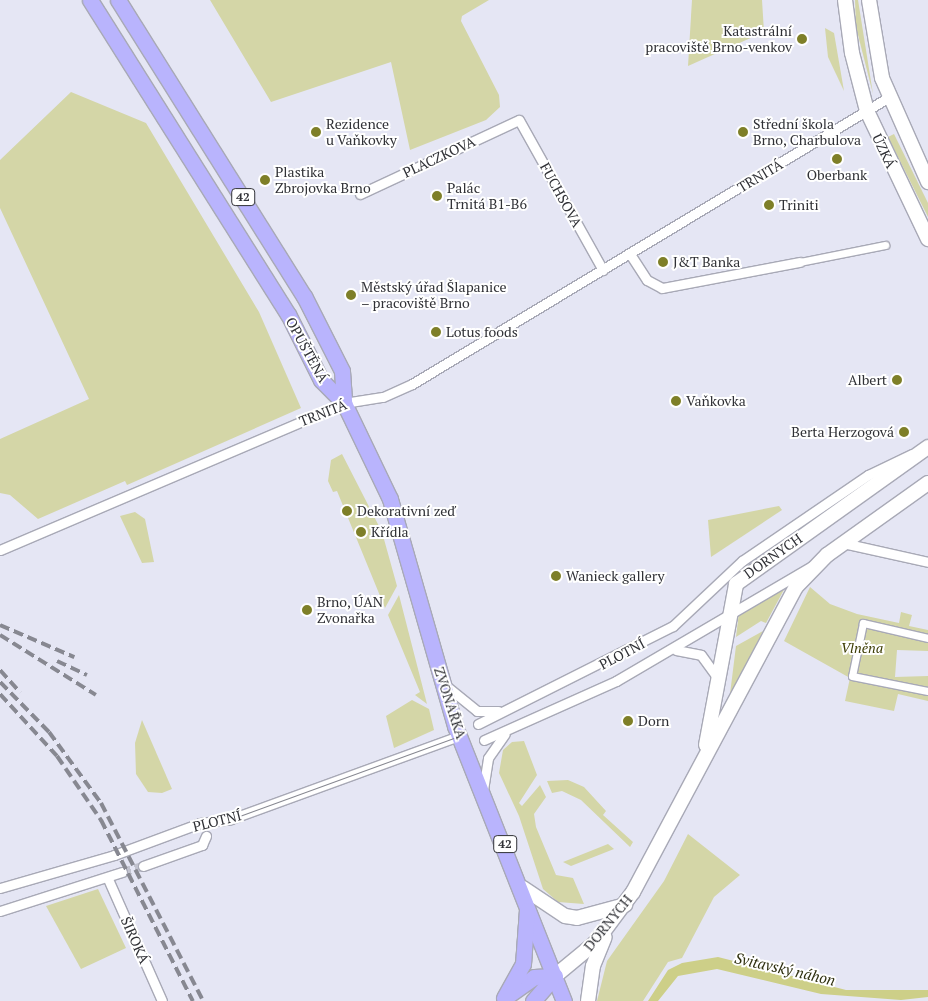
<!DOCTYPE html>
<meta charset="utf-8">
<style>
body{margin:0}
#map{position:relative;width:928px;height:1001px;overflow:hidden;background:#e5e6f4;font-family:"PT Serif",serif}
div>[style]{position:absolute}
.green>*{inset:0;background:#d4d6a7}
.water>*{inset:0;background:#cdcf88}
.minor-tunnel>*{height:9px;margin-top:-4.5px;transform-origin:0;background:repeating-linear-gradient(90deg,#c1c2ce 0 9px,transparent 0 13.5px)}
.roads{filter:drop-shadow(1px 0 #a8a9b6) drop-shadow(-1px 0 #a8a9b6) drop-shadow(0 1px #a8a9b6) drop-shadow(0 -1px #a8a9b6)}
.pedestrian>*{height:7px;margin:-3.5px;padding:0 3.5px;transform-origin:3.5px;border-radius:3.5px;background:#fff}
.minor>*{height:9px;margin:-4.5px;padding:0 4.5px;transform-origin:4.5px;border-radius:4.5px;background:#fff}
.secondary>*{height:14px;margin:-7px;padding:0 7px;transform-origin:7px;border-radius:7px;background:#fff}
.primary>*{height:15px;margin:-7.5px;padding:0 7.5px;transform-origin:7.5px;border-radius:7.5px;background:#b9b4fd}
.tram>*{height:1px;margin:-0.5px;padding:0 0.5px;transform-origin:0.5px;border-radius:0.5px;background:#878891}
.rail>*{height:4px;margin-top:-2px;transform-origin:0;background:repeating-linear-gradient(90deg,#878891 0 10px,transparent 0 15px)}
.dots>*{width:14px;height:14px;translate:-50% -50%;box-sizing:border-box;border:2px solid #fff;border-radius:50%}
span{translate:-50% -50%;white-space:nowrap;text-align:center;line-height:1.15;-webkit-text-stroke:4px #fff;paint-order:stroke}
.shield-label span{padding:1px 4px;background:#fff;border:1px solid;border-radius:4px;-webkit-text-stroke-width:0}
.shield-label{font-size:12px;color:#303136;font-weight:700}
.poi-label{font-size:14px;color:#303136}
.right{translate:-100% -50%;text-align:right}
.left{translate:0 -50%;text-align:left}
.street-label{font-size:14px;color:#303136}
.park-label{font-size:14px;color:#3b3b02;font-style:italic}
.water-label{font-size:15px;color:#2e2f0f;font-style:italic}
</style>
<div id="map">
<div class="green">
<div style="clip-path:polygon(210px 0,489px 0,462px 16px,461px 21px,499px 95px,500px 107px,486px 120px,410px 150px,391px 62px,271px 102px)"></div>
<div style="clip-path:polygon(692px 0,762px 0,764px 32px,688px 66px)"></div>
<div style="clip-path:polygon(855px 0,858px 0,873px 94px,856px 27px)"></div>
<div style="clip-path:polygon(825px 28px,834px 33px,844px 91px,828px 57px)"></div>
<div style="clip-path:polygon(71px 92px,146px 123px,259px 312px,301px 408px,127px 485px,125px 481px,38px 519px,10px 495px,0 493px,0 439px,89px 399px,0 208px,0 160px)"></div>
<div style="clip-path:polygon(894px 134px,928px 203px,928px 217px,888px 137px)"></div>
<div style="clip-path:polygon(342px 454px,382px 532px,397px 586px,385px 608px,337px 491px,333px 492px,328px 481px,331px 460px)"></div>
<div style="clip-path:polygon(779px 506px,782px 510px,711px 557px,708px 520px)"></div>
<div style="clip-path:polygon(135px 512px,145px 519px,154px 562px,142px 563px,120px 516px)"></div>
<div style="clip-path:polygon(787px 584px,766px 623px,761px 621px,736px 637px,739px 612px)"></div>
<div style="clip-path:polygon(810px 587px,830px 604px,857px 614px,899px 623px,901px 612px,912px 615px,909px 626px,928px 630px,928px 651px,897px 650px,895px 677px,928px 676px,928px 701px,898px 694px,894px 711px,845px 701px,850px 678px,784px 641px)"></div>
<div style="clip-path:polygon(399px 595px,427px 704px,415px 695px,420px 692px,388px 615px)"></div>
<div style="clip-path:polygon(763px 631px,732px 693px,730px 694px,736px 646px)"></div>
<div style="clip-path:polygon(412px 700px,429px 709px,434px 730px,394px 748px,386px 716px)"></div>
<div style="clip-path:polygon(142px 720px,172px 789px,162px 793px,148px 792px,136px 774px,135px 743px)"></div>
<div style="clip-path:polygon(524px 741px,537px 775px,519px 803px,522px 806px,540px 785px,546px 797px,534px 814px,536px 827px,556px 875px,573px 878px,584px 904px,558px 902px,543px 889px,519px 816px,499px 773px,503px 750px,512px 742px)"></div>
<div style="clip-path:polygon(568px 780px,584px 787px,606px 811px,603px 815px,633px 842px,630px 847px,581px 800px,562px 791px,552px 793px,547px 781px)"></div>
<div style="clip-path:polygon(688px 834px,740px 875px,714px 897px,682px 958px,668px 962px,643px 1001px,597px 1001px,607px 961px,664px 881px)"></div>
<div style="clip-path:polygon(608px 844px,614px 849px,571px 866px,563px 862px)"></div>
<div style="clip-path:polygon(98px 889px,126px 948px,81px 969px,46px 906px)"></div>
</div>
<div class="water">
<div style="clip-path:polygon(718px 957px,846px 990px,928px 990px,928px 997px,901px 1000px,821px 994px,717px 969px,678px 976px,658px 1001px,648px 1001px,668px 970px,682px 963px)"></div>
</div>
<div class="minor-tunnel">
<div style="left:122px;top:872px;width:22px;rotate:-16deg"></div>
</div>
<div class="roads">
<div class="pedestrian">
<div style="left:800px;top:262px;width:87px;rotate:-11.3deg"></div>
<div style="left:928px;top:638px;width:67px;rotate:-167deg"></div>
<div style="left:863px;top:623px;width:54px;rotate:101.7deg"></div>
<div style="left:852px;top:676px;width:77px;rotate:11.2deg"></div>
</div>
<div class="minor">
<div style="left:360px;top:194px;width:175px;rotate:-25deg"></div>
<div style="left:519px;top:120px;width:172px;rotate:60.8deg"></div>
<div style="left:630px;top:254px;width:31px;rotate:57deg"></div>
<div style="left:647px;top:280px;width:17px;rotate:28deg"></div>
<div style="left:662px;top:288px;width:140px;rotate:-10.7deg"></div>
<div style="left:843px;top:543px;width:87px;rotate:12.6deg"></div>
<div style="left:0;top:550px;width:374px;rotate:-23.1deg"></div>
<div style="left:344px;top:403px;width:39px;rotate:-9deg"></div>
<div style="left:383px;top:397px;width:32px;rotate:-24deg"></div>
<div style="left:412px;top:384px;width:557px;rotate:-31.03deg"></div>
<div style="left:676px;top:650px;width:25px;rotate:11deg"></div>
<div style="left:701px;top:655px;width:27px;rotate:54deg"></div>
<div style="left:445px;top:685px;width:41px;rotate:39.1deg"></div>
<div style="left:477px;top:711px;width:21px"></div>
<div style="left:478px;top:724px;width:218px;rotate:-26.7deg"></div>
<div style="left:673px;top:626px;width:95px;rotate:-43.3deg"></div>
<div style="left:742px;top:561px;width:153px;rotate:-34.3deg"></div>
<div style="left:868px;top:475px;width:49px;rotate:-25.5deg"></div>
<div style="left:484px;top:740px;width:145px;rotate:-24.1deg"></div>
<div style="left:616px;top:681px;width:227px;rotate:-30.4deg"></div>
<div style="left:483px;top:790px;width:32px;rotate:-81deg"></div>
<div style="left:488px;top:758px;width:29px;rotate:-55deg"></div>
<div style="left:143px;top:866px;width:63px;rotate:-19.6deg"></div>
<div style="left:202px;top:845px;width:10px;rotate:-66deg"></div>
<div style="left:108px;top:879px;width:133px;rotate:66.1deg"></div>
<div style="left:0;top:888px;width:119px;rotate:-16.1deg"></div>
<div style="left:114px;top:855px;width:92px;rotate:-20.4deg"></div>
<div style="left:200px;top:823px;width:31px;rotate:-7deg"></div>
<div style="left:231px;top:819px;width:243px;rotate:-20deg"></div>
<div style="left:0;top:911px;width:128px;rotate:-17.7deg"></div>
</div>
<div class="secondary">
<div style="left:845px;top:0;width:53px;rotate:82.5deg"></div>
<div style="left:852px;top:53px;width:60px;rotate:75.5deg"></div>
<div style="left:867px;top:111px;width:142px;rotate:64.5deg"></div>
<div style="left:869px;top:0;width:79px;rotate:80.5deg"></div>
<div style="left:882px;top:78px;width:114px;rotate:66.1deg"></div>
<div style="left:706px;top:745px;width:164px;rotate:-79.4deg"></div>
<div style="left:736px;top:584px;width:236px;rotate:-35.5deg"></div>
<div style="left:523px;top:888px;width:50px;rotate:33.7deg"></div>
<div style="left:565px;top:916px;width:12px;rotate:9deg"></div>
<div style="left:577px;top:918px;width:50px;rotate:-15.2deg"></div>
<div style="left:555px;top:976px;width:52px;rotate:-39.5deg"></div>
<div style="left:595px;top:943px;width:64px;rotate:-53.3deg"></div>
<div style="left:633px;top:892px;width:346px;rotate:-61.9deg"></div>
<div style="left:796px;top:587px;width:45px;rotate:-45.9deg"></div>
<div style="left:827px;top:555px;width:124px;rotate:-35.5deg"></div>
<div style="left:588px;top:1001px;width:35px;rotate:-82deg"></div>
<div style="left:593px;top:966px;width:31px;rotate:-68deg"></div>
</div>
<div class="primary">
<div style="left:90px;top:0;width:371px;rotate:57.8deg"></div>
<div style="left:288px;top:314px;width:74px;rotate:63.4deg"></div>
<div style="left:321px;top:380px;width:33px;rotate:45deg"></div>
<div style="left:344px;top:403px;width:106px;rotate:64.4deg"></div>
<div style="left:390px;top:499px;width:236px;rotate:74deg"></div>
<div style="left:455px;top:726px;width:296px;rotate:68.4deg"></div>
<div style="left:118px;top:0;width:350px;rotate:57.9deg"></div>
<div style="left:304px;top:296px;width:84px;rotate:63.1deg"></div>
<div style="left:342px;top:371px;width:32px;rotate:86deg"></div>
<div style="left:510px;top:994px;width:29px;rotate:-35deg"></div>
<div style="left:534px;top:977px;width:21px;rotate:-3deg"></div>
<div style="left:504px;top:998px;width:39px;rotate:-61deg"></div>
<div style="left:523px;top:964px;width:54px;rotate:-85.8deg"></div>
<div style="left:533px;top:1001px;width:33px;rotate:-49deg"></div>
</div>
</div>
<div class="tram">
<div style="left:231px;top:819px;width:243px;rotate:-20deg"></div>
</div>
<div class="rail">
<div style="left:0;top:625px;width:81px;rotate:23.4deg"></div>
<div style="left:0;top:635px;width:113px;rotate:32deg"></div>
<div style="left:57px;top:661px;width:33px;rotate:25deg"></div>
<div style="left:0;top:670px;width:30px;rotate:48deg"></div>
<div style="left:0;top:682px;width:70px;rotate:45.6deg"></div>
<div style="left:49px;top:732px;width:88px;rotate:53.8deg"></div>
<div style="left:101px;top:803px;width:223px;rotate:62.7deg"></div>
<div style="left:0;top:694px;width:84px;rotate:47.4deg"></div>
<div style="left:57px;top:756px;width:78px;rotate:55.5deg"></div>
<div style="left:101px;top:820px;width:203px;rotate:63.1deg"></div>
</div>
<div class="dots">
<div style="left:802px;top:39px;background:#7e7f28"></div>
<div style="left:316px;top:132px;background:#7e7f28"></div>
<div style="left:743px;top:132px;background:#7e7f28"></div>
<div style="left:837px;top:159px;background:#7e7f28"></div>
<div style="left:265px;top:180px;background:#7e7f28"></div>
<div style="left:437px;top:196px;background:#7e7f28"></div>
<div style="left:769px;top:205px;background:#7e7f28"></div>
<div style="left:663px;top:262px;background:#7e7f28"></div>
<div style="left:351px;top:295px;background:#7e7f28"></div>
<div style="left:436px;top:332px;background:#7e7f28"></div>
<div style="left:897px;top:380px;background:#7e7f28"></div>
<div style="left:676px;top:401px;background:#7e7f28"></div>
<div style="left:904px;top:432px;background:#7e7f28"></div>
<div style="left:347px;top:511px;background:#7e7f28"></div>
<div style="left:361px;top:532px;background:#7e7f28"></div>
<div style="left:556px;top:576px;background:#7e7f28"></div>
<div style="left:307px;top:610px;background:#7e7f28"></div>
<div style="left:628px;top:721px;background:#7e7f28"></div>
</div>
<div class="shield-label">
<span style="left:243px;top:197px">42</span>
<span style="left:505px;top:844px">42</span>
</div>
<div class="poi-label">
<span class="right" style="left:792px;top:39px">Katastrální<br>pracoviště Brno-venkov</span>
<span class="left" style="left:326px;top:132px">Rezidence<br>u Vaňkovky</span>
<span class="left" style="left:753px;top:132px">Střední škola<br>Brno, Charbulova</span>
<span class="left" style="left:275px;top:180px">Plastika<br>Zbrojovka Brno</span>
<span style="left:837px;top:175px">Oberbank</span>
<span class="left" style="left:447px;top:196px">Palác<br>Trnitá B1-B6</span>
<span class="left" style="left:779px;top:205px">Triniti</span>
<span class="left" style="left:673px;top:262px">J&amp;T Banka</span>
<span class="left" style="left:361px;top:295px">Městský úřad Šlapanice<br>– pracoviště Brno</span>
<span class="left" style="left:446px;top:332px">Lotus foods</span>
<span class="right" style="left:887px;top:380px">Albert</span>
<span class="left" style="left:686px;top:401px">Vaňkovka</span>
<span class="right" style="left:894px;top:432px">Berta Herzogová</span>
<span class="left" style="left:357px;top:511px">Dekorativní zeď</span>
<span class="left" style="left:371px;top:532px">Křídla</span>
<span class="left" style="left:566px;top:576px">Wanieck gallery</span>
<span class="left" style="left:317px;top:610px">Brno, ÚAN<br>Zvonařka</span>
<span class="left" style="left:638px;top:721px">Dorn</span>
</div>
<div class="street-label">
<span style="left:884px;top:151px;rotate:65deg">ÚZKÁ</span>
<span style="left:439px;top:157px;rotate:-25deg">PLACZKOVA</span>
<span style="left:760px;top:176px;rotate:-31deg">TRNITÁ</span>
<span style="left:561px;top:195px;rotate:61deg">FUCHSOVA</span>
<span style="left:307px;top:350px;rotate:61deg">OPUŠTĚNÁ</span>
<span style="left:323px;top:413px;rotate:-21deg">TRNITÁ</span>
<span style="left:773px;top:556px;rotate:-35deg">DORNYCH</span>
<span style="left:622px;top:654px;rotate:-28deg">PLOTNÍ</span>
<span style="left:450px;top:703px;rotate:72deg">ZVONAŘKA</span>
<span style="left:217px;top:821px;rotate:-14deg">PLOTNÍ</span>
<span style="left:608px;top:923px;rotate:-51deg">DORNYCH</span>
<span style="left:135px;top:940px;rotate:66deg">ŠIROKÁ</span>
</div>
<div class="park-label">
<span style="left:862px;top:648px">Vlněna</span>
</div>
<div class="water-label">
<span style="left:785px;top:969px;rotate:13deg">Svitavský náhon</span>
</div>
</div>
